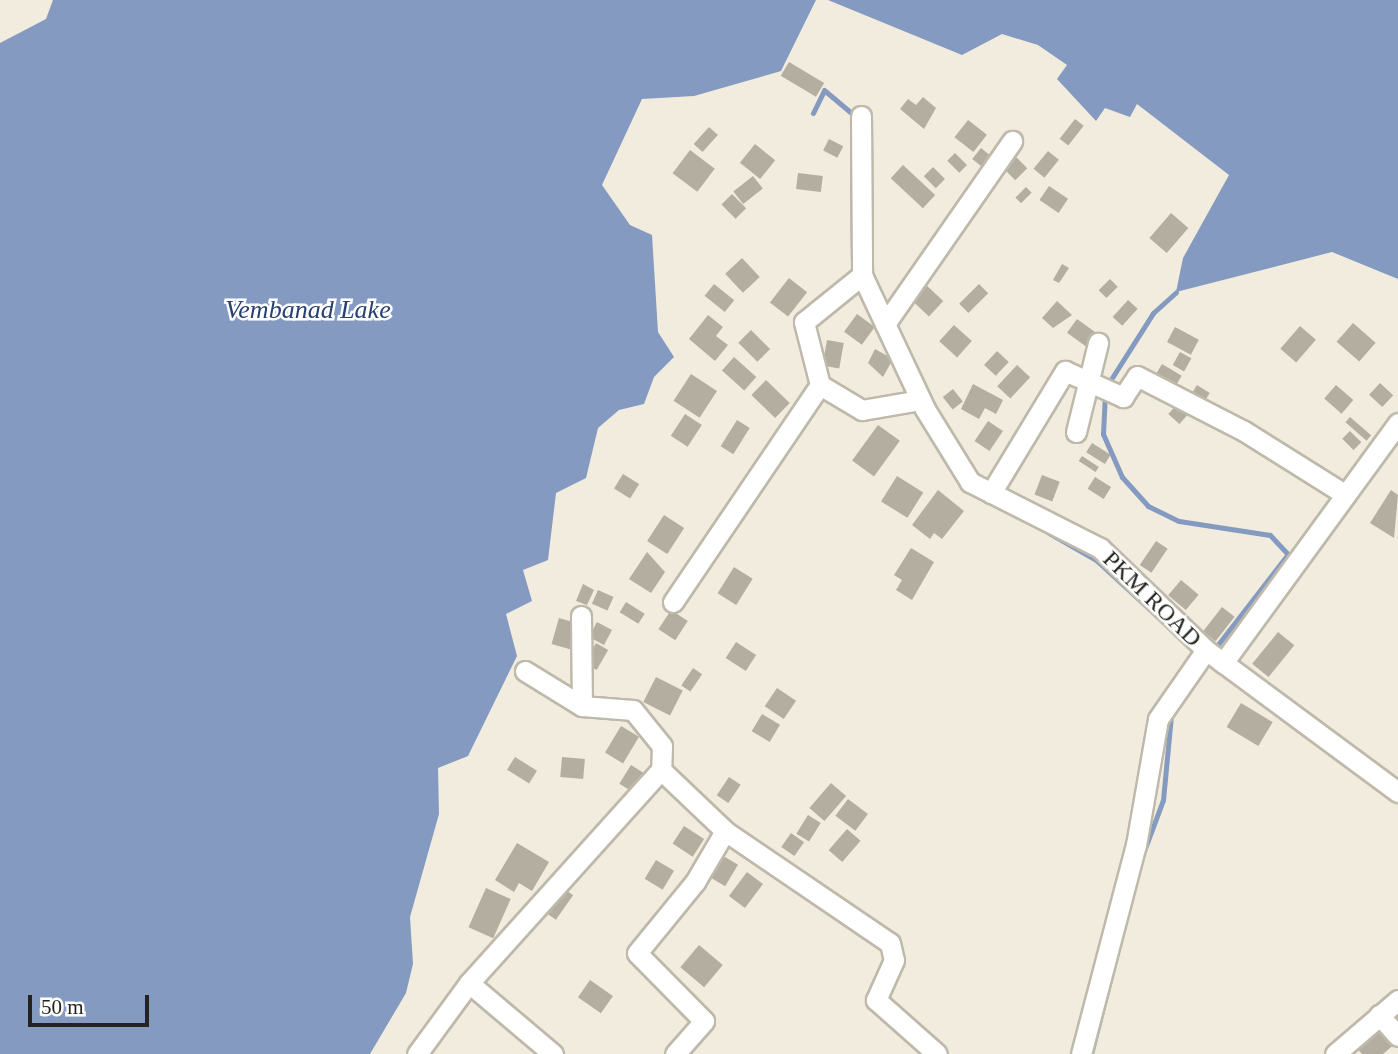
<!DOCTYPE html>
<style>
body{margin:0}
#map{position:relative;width:1398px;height:1054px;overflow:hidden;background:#f1ecdd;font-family:"Times New Roman",serif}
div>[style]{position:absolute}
.water>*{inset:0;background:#849ac0}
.stream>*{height:5px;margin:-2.5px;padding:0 2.5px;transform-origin:2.5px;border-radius:2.5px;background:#849ac0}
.building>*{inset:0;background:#b3ae9f;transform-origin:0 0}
.roads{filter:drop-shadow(2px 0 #beb9aa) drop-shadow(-2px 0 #beb9aa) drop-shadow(0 2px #beb9aa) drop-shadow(0 -2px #beb9aa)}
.minor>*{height:19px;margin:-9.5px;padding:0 9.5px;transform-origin:9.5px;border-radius:9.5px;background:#fff}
span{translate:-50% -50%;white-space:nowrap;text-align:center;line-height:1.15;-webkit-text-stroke:5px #fff;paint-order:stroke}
.street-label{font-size:24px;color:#25231e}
.water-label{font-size:26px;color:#274173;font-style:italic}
.scale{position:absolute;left:28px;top:995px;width:121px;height:32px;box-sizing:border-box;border:4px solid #25231e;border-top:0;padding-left:9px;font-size:21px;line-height:24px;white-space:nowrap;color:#25231e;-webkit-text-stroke:5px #fff;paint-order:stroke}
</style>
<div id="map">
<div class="water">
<div style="clip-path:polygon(53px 0,816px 0,781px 71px,694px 96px,642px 99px,602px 185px,630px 225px,652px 235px,658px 332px,674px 357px,654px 377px,644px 404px,619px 410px,598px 428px,586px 478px,556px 493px,548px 560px,523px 570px,532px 601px,506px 614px,517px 656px,468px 756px,438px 768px,439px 814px,410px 917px,413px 964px,406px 993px,370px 1054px,0 1054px,0 43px,46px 19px)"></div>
<div style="clip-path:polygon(828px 0,1398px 0,1398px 279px,1332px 252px,1176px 292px,1183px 258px,1229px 175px,1137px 104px,1130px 117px,1105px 108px,1096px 121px,1057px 79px,1067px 65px,1038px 45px,1002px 34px,962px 55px)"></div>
</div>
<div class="stream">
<div style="left:813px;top:113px;width:25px;rotate:-64deg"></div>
<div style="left:824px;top:90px;width:40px;rotate:40deg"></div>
<div style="left:852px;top:157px;width:116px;rotate:89.5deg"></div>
<div style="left:1108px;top:384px;width:84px;rotate:-57.6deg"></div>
<div style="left:1153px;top:313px;width:31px;rotate:-42deg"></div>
<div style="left:1105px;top:393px;width:41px;rotate:92.8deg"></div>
<div style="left:1103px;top:434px;width:47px;rotate:66.2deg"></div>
<div style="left:1122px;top:477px;width:39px;rotate:48deg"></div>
<div style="left:1148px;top:506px;width:34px;rotate:26deg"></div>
<div style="left:1179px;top:521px;width:92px;rotate:8.7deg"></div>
<div style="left:1270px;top:535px;width:26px;rotate:47deg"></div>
<div style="left:1288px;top:554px;width:123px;rotate:127.7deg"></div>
<div style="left:1049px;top:533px;width:54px;rotate:29.9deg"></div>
<div style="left:1096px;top:560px;width:80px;rotate:42.5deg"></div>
<div style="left:1206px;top:661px;width:60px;rotate:36.9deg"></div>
<div style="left:1144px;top:851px;width:54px;rotate:-69.6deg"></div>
<div style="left:1163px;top:800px;width:85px;rotate:-84.6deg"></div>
<div style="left:1091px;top:1054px;width:105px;rotate:-75.7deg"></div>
</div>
<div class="building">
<div style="left:789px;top:62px;width:41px;height:16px;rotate:31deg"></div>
<div style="clip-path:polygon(923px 97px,936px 108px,924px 129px,900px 109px,908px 99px,916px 105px)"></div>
<div style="left:1075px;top:119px;width:11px;height:25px;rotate:38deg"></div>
<div style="left:968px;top:120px;width:24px;height:22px;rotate:38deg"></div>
<div style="left:709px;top:127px;width:12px;height:23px;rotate:42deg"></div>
<div style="left:829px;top:139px;width:16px;height:13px;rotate:27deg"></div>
<div style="left:755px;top:144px;width:26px;height:24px;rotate:39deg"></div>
<div style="left:981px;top:148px;width:13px;height:14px;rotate:39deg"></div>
<div style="left:690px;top:150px;width:31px;height:29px;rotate:37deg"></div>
<div style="left:1048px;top:151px;width:14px;height:23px;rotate:39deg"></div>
<div style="left:1011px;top:152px;width:23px;height:17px;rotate:45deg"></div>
<div style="left:955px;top:153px;width:17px;height:11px;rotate:45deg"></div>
<div style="left:903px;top:165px;width:44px;height:18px;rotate:43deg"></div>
<div style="left:933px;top:167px;width:17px;height:13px;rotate:45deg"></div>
<div style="left:798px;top:173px;width:25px;height:16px;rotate:7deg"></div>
<div style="left:753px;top:176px;width:16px;height:25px;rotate:52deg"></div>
<div style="left:1049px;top:186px;width:23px;height:17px;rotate:34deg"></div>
<div style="left:1026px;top:187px;width:8px;height:15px;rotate:45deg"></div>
<div style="left:732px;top:194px;width:20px;height:15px;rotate:45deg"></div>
<div style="left:1171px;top:213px;width:23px;height:33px;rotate:41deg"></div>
<div style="left:742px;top:258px;width:26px;height:23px;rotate:47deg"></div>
<div style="clip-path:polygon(1062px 264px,1069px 268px,1059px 283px,1053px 280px)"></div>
<div style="left:789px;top:278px;width:23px;height:31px;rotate:38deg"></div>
<div style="left:1110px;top:279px;width:11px;height:16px;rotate:45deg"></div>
<div style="left:714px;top:284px;width:26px;height:15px;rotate:39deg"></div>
<div style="left:925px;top:284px;width:25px;height:21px;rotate:43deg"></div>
<div style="left:979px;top:284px;width:13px;height:28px;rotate:45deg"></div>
<div style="left:1128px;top:300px;width:13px;height:23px;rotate:42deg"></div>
<div style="clip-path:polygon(1057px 301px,1072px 315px,1053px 328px,1042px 318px)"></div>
<div style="left:857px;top:314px;width:22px;height:22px;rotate:36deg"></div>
<div style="clip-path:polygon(708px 315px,723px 327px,716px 336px,728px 345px,715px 361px,689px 339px)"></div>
<div style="left:1077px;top:319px;width:24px;height:17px;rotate:36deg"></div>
<div style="left:1353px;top:323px;width:30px;height:25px;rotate:41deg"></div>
<div style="left:954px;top:325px;width:24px;height:22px;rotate:42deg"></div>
<div style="left:1300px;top:326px;width:21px;height:30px;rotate:41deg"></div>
<div style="left:1175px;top:327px;width:27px;height:17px;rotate:28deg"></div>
<div style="left:751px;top:330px;width:27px;height:18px;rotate:45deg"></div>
<div style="left:827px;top:340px;width:17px;height:26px;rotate:10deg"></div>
<div style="clip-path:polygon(875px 349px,893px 359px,883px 377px,868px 363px)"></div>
<div style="left:997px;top:351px;width:16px;height:19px;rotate:43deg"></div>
<div style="left:1180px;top:352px;width:13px;height:15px;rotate:29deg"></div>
<div style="left:734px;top:357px;width:30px;height:18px;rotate:42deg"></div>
<div style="left:1162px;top:364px;width:23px;height:11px;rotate:31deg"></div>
<div style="left:1017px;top:365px;width:18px;height:29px;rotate:43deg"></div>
<div style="left:691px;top:374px;width:31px;height:32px;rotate:33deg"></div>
<div style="left:766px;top:380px;width:33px;height:21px;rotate:44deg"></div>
<div style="left:1380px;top:383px;width:18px;height:16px;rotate:43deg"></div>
<div style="clip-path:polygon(973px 384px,1003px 400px,996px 414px,985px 408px,979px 419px,961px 409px)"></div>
<div style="left:1197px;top:385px;width:15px;height:10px;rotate:32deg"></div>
<div style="left:1336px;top:385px;width:23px;height:18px;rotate:41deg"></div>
<div style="left:953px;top:389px;width:16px;height:13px;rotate:52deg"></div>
<div style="left:1179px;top:402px;width:15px;height:16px;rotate:42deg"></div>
<div style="left:685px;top:414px;width:20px;height:26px;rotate:33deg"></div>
<div style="left:1350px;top:417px;width:28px;height:7px;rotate:41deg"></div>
<div style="left:737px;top:420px;width:15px;height:31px;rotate:32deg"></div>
<div style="left:988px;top:421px;width:18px;height:24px;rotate:34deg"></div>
<div style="left:878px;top:425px;width:27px;height:44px;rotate:36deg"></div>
<div style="left:1350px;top:431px;width:16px;height:11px;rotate:45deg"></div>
<div style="left:1092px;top:443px;width:22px;height:11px;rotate:32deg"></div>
<div style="left:1082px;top:456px;width:20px;height:6px;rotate:33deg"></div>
<div style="left:623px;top:474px;width:19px;height:17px;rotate:32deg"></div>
<div style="left:1042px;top:475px;width:19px;height:21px;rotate:21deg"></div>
<div style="left:897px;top:476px;width:31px;height:30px;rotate:32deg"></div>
<div style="left:1095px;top:477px;width:19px;height:14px;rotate:32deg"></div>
<div style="clip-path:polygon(938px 490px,964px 511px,942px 539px,934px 533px,930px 539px,912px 525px)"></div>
<div style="clip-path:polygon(1391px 490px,1398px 495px,1394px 538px,1370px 523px)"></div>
<div style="left:664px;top:515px;width:24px;height:31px;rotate:33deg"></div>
<div style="left:1156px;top:541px;width:14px;height:29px;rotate:34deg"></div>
<div style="clip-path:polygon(911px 548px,934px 562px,912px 600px,896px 590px,902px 580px,894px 575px)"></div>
<div style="clip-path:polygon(647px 552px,665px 572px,651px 593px,629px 579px)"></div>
<div style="left:734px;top:567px;width:22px;height:31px;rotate:32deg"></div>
<div style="left:1181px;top:580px;width:23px;height:20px;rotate:40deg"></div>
<div style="clip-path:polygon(583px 584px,594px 590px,587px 605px,576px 601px)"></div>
<div style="left:598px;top:590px;width:17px;height:15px;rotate:24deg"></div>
<div style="left:626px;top:602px;width:22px;height:12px;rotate:32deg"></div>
<div style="left:1222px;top:607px;width:16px;height:31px;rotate:38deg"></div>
<div style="left:671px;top:610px;width:20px;height:23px;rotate:33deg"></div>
<div style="left:559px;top:618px;width:19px;height:27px;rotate:16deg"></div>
<div style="left:597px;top:622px;width:17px;height:17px;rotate:28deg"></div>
<div style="left:1278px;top:632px;width:21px;height:41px;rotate:39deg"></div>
<div style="left:736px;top:642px;width:24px;height:19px;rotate:33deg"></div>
<div style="left:596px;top:643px;width:14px;height:23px;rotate:30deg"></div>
<div style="left:693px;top:668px;width:11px;height:21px;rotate:34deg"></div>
<div style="left:656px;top:677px;width:30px;height:28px;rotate:27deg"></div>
<div style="left:777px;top:688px;width:23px;height:22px;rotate:34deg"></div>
<div style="left:1241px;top:703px;width:37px;height:28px;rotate:31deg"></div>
<div style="left:762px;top:714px;width:21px;height:20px;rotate:31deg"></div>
<div style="left:621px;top:726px;width:21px;height:31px;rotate:31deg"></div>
<div style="left:515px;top:757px;width:26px;height:15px;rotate:32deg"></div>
<div style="left:562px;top:757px;width:23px;height:20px;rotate:5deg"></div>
<div style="left:631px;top:765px;width:15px;height:22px;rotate:32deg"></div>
<div style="left:729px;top:777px;width:14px;height:22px;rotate:34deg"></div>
<div style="left:831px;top:783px;width:20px;height:33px;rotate:41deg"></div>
<div style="left:848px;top:799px;width:25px;height:21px;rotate:37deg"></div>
<div style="left:808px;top:815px;width:15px;height:22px;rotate:32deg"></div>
<div style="left:684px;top:826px;width:24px;height:21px;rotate:33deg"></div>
<div style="left:847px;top:829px;width:18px;height:28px;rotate:41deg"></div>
<div style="left:791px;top:833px;width:16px;height:17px;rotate:35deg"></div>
<div style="clip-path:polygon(517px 843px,549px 862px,532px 891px,519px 883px,514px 892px,495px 880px)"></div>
<div style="left:720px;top:854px;width:21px;height:25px;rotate:31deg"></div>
<div style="left:656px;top:860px;width:21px;height:22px;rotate:31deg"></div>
<div style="left:747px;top:872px;width:20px;height:30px;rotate:37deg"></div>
<div style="left:560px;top:886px;width:16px;height:30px;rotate:35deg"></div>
<div style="left:486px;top:888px;width:27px;height:43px;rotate:24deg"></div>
<div style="left:699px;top:945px;width:31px;height:29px;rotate:40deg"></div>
<div style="left:590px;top:980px;width:28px;height:21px;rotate:35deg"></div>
<div style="clip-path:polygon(1382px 1023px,1397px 1042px,1383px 1054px,1362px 1054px,1355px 1046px)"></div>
</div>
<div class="roads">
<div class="minor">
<div style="left:861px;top:116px;width:159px;rotate:89.6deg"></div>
<div style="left:862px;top:275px;width:148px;rotate:64.8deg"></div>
<div style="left:925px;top:409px;width:86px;rotate:58.3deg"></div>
<div style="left:970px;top:482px;width:146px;rotate:26.9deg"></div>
<div style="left:1100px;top:548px;width:147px;rotate:43.9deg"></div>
<div style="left:1206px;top:650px;width:239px;rotate:36.5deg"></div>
<div style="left:885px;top:324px;width:223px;rotate:-55.2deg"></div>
<div style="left:820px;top:385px;width:65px;rotate:-104.3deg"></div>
<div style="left:804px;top:322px;width:75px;rotate:-39deg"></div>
<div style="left:1076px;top:432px;width:92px;rotate:-76.1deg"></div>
<div style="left:991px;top:493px;width:143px;rotate:-58.8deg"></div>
<div style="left:1065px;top:371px;width:64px;rotate:24.1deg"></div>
<div style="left:1123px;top:397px;width:25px;rotate:-56deg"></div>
<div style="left:1137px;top:376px;width:120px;rotate:27.2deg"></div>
<div style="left:1244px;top:431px;width:120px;rotate:32.1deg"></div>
<div style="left:673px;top:602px;width:262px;rotate:-55.9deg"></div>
<div style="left:820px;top:385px;width:49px;rotate:30.8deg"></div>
<div style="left:862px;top:410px;width:59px;rotate:-9.8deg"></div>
<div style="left:581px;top:616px;width:90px;rotate:89.4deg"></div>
<div style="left:1223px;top:663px;width:297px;rotate:-53.9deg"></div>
<div style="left:525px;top:671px;width:67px;rotate:31.6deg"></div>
<div style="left:582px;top:706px;width:51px;rotate:4.5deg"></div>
<div style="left:633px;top:710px;width:46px;rotate:51.1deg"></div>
<div style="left:662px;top:746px;width:24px;rotate:92deg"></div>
<div style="left:661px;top:770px;width:88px;rotate:43.6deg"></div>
<div style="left:469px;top:983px;width:110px;rotate:40.2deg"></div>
<div style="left:1379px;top:1015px;width:28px;rotate:48deg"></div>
<div style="left:417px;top:1054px;width:88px;rotate:-53.8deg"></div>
<div style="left:469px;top:983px;width:287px;rotate:-48deg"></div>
<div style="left:675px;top:1054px;width:44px;rotate:-48.7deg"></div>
<div style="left:704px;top:1021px;width:95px;rotate:-134.6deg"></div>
<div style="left:637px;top:953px;width:92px;rotate:-50.8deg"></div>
<div style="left:695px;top:882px;width:59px;rotate:-59.5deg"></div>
<div style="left:725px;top:831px;width:199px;rotate:34.2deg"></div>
<div style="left:890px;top:943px;width:17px;rotate:77deg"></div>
<div style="left:894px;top:960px;width:44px;rotate:114.2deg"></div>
<div style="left:876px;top:1000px;width:81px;rotate:41.5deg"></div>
<div style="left:1081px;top:1054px;width:216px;rotate:-75.3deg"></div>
<div style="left:1136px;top:845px;width:128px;rotate:-80.1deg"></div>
<div style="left:1158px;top:719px;width:84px;rotate:-55.2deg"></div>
<div style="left:1335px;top:1054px;width:83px;rotate:-40.6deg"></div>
</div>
</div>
<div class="street-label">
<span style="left:1152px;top:599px;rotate:44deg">PKM ROAD</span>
</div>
<div class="water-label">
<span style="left:308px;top:310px">Vembanad Lake</span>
</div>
<div class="scale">50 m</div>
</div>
